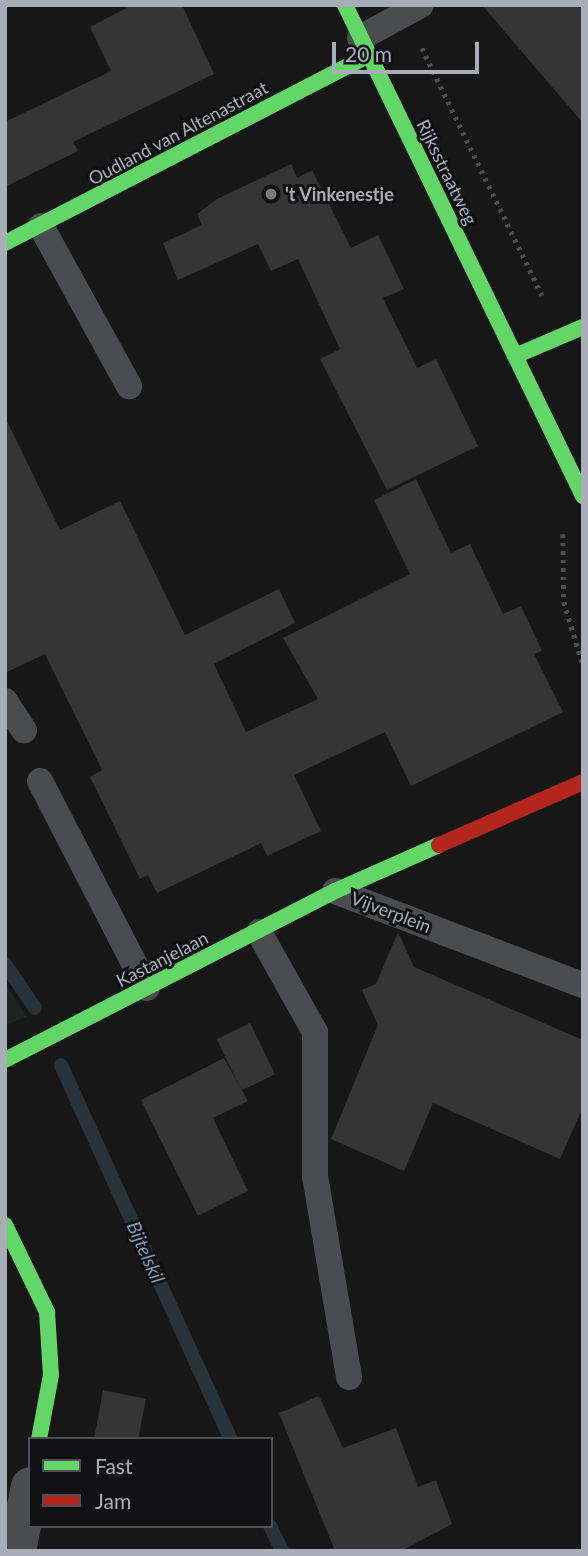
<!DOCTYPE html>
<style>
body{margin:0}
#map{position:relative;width:588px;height:1556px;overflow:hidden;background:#171717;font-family:Lato,sans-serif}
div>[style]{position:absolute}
.green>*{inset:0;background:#1d241e}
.stream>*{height:14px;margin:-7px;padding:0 7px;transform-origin:7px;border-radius:7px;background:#2a3239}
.building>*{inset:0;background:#353536;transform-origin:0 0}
.path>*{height:4.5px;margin-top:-2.25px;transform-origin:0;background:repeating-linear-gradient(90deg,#4d4e52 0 3.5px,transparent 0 8.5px)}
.lane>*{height:26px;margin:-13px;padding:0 13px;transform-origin:13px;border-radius:13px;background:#4b4c50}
.street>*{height:38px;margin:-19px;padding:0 19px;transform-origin:19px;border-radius:19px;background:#4b4c50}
.fast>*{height:16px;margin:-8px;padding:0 8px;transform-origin:8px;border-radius:8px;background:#63d668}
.jam>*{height:16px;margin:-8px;padding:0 8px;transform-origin:8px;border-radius:8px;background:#b3261e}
.dots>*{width:19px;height:19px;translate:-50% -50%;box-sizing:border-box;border:4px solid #111113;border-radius:50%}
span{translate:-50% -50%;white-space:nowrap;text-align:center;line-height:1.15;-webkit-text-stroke:6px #111113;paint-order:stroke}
.street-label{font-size:18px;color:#a8adb8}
.poi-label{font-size:18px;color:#a8adb8;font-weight:700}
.left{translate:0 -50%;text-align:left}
.water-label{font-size:19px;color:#7f9bb3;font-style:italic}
.frame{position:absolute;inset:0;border:7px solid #a8adb8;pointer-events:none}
.legend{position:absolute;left:28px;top:1437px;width:245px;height:91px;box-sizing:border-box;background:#111113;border:2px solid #4d4f55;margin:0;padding:9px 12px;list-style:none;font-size:21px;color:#a8adb8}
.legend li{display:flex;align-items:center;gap:14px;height:35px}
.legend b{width:35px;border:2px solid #4d4f55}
.scale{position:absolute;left:332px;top:42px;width:147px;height:32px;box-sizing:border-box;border:4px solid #a8adb8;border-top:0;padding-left:9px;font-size:21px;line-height:24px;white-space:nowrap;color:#a8adb8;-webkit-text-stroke:5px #111113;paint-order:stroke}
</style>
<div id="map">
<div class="green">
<div style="clip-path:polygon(5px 983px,27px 1017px,5px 1025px)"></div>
</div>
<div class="stream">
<div style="left:5px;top:964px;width:53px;rotate:55.7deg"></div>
<div style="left:61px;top:1065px;width:411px;rotate:65.6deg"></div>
<div style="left:270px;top:1526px;width:28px;rotate:64deg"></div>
</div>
<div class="building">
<div style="clip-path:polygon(132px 5px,182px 5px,214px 74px,73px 142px,78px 151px,5px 187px,5px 122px,111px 71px,90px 27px)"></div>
<div style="clip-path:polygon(482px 5px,583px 5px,583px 123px)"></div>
<div style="clip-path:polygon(291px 164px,297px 178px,312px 170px,351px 248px,378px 235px,404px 289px,383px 298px,417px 368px,436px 359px,478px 446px,387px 490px,320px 359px,340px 349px,298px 259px,271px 271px,258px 244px,178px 280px,163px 243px,202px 225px,197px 214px,217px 199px)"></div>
<div style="clip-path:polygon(5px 417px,60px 530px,120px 501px,185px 635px,279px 589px,295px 623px,214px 664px,246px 732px,318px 699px,283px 638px,410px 574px,374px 500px,416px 479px,451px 553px,470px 544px,503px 614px,521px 606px,542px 651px,534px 654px,563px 712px,411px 786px,385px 732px,294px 775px,321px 831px,267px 856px,261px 843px,157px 893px,148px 875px,140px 879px,90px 777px,102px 770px,45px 654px,5px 673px)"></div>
<div style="clip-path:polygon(398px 932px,414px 967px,583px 1040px,583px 1107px,560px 1159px,433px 1103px,404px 1171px,331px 1139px,378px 1025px,362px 990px,376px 984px)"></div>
<div style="left:250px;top:1023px;width:57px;height:37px;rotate:64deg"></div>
<div style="clip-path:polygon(224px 1058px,248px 1101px,213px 1118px,248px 1191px,198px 1216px,141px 1100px)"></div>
<div style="clip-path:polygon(103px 1390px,146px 1399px,138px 1439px,94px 1439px)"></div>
<div style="clip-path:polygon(319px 1396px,343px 1448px,396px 1428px,418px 1487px,436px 1480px,452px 1524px,401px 1551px,335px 1551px,279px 1413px)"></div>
</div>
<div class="path">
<div style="left:422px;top:48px;width:275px;rotate:64.1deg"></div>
<div style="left:563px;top:534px;width:68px;rotate:89.2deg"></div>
<div style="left:564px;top:602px;width:66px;rotate:73.2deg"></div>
</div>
<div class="lane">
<div style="left:360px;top:38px;width:69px;rotate:-28.4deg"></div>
<div style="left:41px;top:226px;width:183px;rotate:61.2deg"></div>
<div style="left:5px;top:701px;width:35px;rotate:57deg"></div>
<div style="left:40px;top:781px;width:233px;rotate:62.7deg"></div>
<div style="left:335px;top:891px;width:265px;rotate:20.8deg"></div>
<div style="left:259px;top:932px;width:115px;rotate:60.8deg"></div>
<div style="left:315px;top:1032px;width:144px;rotate:90deg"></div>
<div style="left:315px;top:1176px;width:204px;rotate:80.4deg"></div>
</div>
<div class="street">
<div style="left:17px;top:1551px;width:66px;rotate:-78.7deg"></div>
</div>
<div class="fast">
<div style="left:345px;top:5px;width:546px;rotate:64.14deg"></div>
<div style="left:5px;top:243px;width:410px;rotate:-27.3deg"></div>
<div style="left:515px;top:356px;width:74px;rotate:-23.1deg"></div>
<div style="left:5px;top:1060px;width:371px;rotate:-27.1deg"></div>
<div style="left:335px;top:891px;width:114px;rotate:-23.9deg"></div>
<div style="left:5px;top:1225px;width:97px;rotate:64.2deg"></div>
<div style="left:47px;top:1312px;width:63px;rotate:86.4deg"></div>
<div style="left:51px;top:1375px;width:65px;rotate:100.6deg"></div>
</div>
<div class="jam">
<div style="left:439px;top:845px;width:157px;rotate:-23.6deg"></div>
</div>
<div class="dots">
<div style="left:271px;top:194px;background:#757880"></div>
</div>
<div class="street-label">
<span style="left:178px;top:133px;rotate:-28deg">Oudland van Altenastraat</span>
<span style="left:447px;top:172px;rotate:64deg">Rijksstraatweg</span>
<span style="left:391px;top:912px;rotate:21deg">Vijverplein</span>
<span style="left:162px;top:959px;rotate:-27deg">Kastanjelaan</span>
</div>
<div class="poi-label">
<span class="left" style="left:285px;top:194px">'t Vinkenestje</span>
</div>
<div class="water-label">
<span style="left:146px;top:1252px;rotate:66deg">Bijtelskil</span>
</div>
<div class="frame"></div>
<ul class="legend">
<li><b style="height:9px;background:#63d668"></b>Fast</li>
<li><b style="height:9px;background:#b3261e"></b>Jam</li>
</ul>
<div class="scale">20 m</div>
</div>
